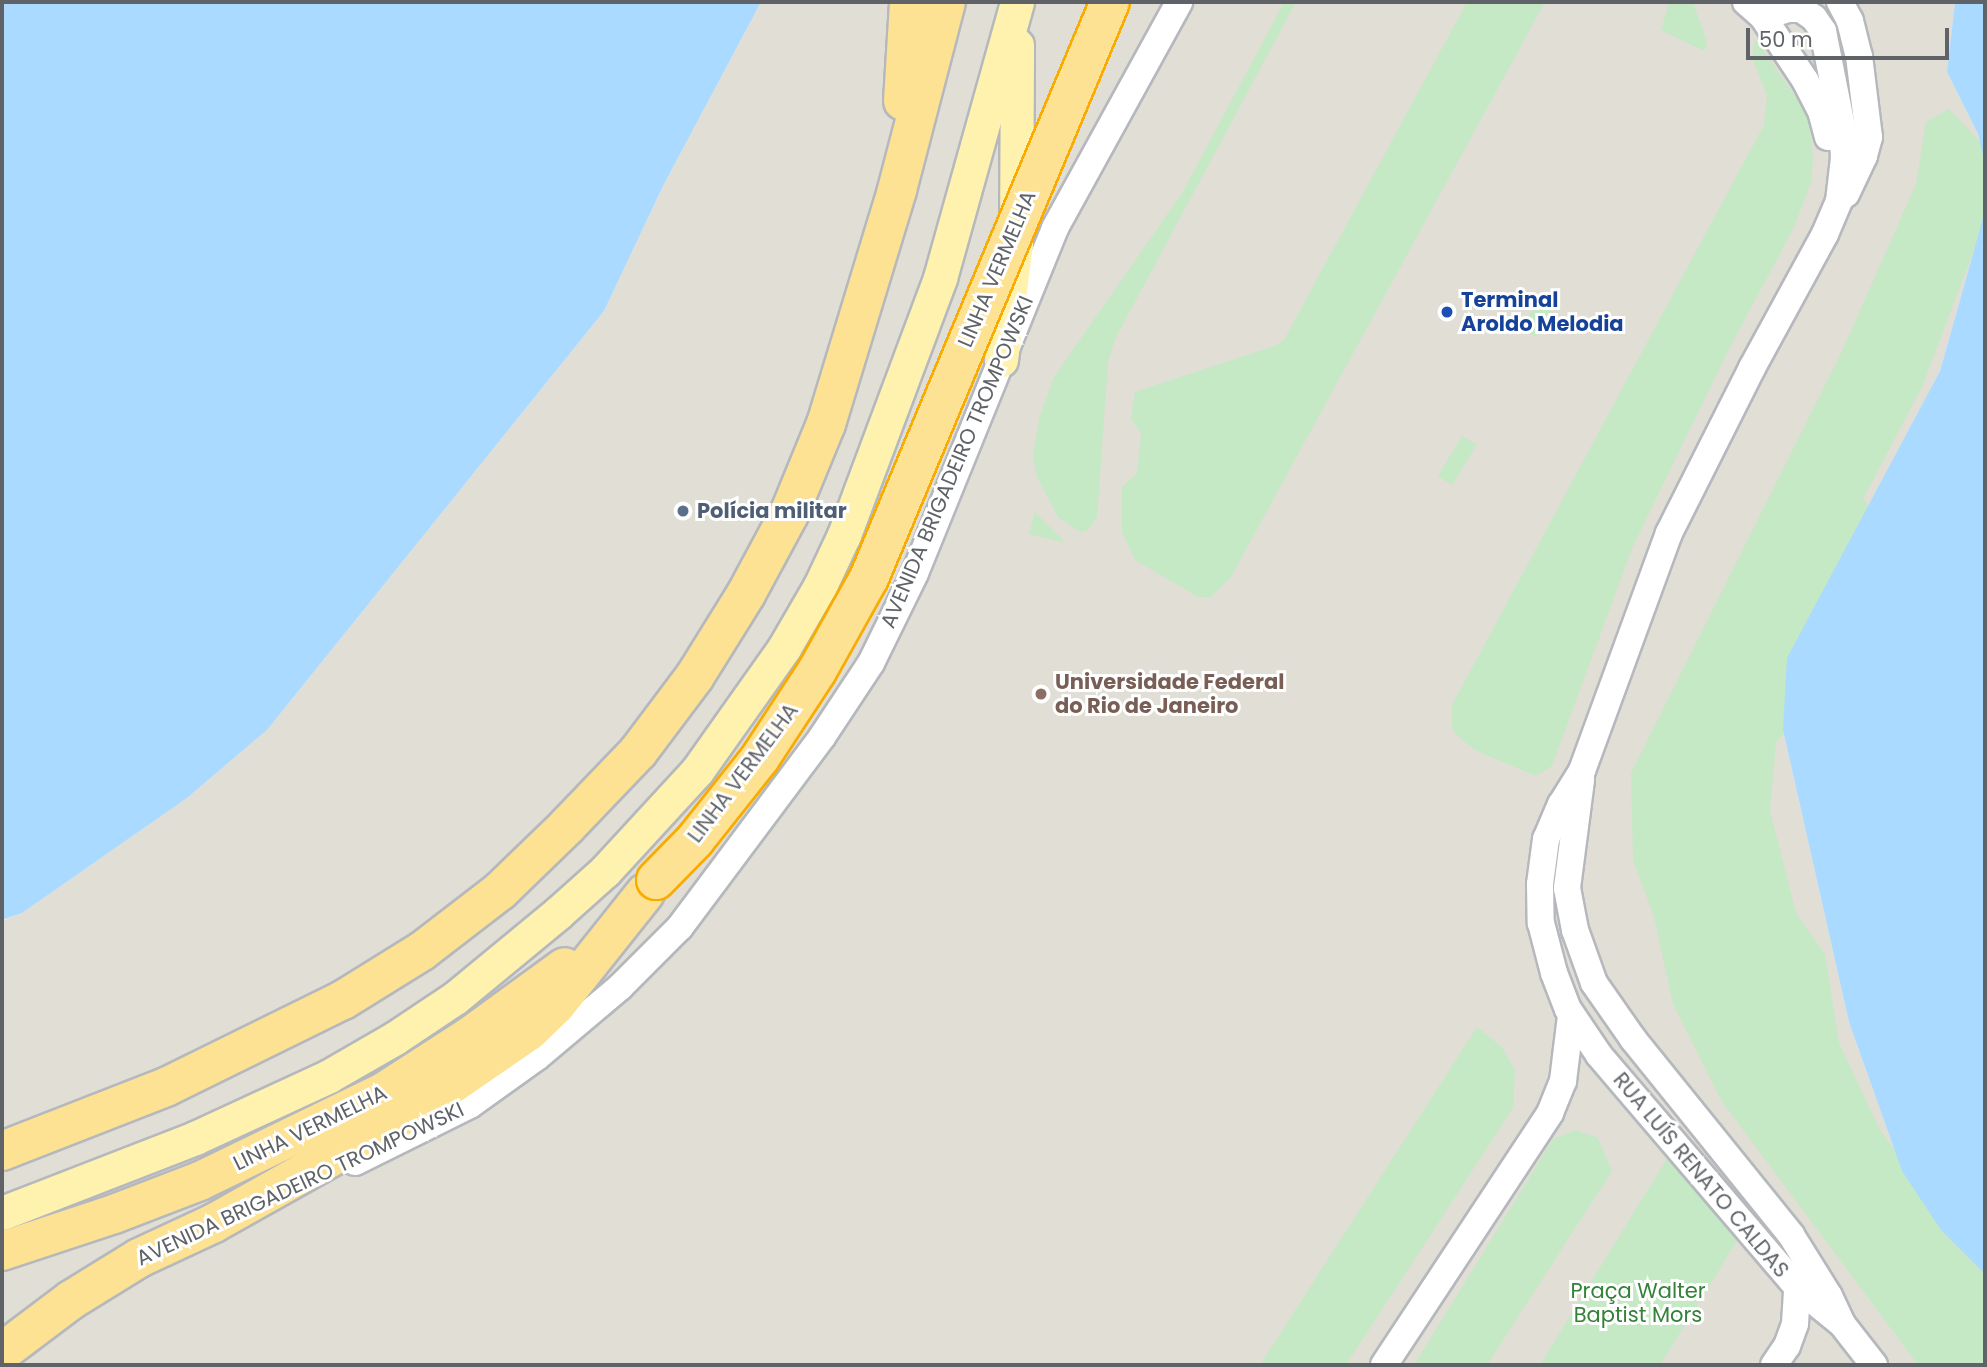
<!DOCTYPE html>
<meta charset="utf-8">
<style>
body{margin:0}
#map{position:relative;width:1987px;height:1367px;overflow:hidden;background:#f1efe8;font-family:Poppins,sans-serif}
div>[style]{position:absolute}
.education>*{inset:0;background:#e1ded6}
.green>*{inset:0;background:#c5e8c5;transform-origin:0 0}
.water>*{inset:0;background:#aadaff}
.roads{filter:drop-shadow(2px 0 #b5b8bc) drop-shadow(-2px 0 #b5b8bc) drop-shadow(0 2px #b5b8bc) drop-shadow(0 -2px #b5b8bc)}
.minor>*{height:26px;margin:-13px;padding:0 13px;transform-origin:13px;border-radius:13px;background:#fff}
.major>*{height:33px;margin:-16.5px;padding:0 16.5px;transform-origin:16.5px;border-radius:16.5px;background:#fff2af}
.highway>*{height:38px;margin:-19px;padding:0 19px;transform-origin:19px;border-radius:19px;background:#fde293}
.bridges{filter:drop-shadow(2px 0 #f9ab00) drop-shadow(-2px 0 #f9ab00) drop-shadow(0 2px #f9ab00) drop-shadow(0 -2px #f9ab00)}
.highway-bridge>*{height:38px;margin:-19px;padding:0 19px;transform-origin:19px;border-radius:19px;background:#fde293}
.dots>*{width:19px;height:19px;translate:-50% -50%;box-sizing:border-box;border:4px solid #fff;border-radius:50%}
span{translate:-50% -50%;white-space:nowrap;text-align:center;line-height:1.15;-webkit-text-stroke:6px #fff;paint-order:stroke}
.street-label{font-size:21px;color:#5f6368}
.transit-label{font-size:21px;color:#164399;font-weight:700}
.left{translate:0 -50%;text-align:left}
.service-label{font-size:21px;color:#4e5e75;font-weight:700}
.education-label{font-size:21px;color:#785e54;font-weight:700}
.park-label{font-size:21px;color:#348238}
.frame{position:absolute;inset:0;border:4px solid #5f6368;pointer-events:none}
.scale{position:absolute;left:1746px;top:28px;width:203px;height:32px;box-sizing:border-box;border:4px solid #5f6368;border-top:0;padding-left:9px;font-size:21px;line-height:24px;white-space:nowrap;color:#5f6368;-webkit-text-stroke:5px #fff;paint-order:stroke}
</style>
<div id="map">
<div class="education">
<div style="clip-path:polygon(761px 2px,1955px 2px,1947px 72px,1978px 134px,1985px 164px,1985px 211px,1940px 371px,1788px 658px,1783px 730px,1849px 1022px,1902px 1171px,1985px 1365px,2px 1365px,2px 921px,22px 913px,187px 798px,267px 730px,604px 311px,663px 186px)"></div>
</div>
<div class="green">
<div style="clip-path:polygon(1284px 2px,1296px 2px,1115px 339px,1108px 362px,1097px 517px,1088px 530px,1080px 532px,1058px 517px,1037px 477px,1033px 457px,1039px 418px,1054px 377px,1182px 193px)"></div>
<div style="clip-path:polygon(1467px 2px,1545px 2px,1231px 577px,1211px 597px,1198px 597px,1135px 560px,1122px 532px,1122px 487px,1137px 473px,1141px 433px,1131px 419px,1135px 392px,1277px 345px,1284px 340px)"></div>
<div style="clip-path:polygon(1669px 2px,1693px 2px,1707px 43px,1704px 51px,1661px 30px)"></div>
<div style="clip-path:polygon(1755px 39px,1804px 108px,1810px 123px,1813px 159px,1811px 183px,1793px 229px,1729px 349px,1633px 546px,1552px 766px,1536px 776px,1477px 751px,1462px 740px,1452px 729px,1452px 705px,1764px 125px,1767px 96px,1752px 57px)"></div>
<div style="clip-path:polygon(1949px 109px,1985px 147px,1985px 221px,1922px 387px,1863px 499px,1895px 533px,1854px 645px,1776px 743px,1770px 811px,1796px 913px,1825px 954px,1839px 1043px,1880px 1130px,1926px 1193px,1985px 1234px,1985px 1365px,1918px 1365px,1721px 1100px,1673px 1004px,1654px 917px,1633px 860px,1631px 773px,1842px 351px,1916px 184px,1926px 122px)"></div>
<div style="left:1537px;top:302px;width:16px;height:31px;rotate:30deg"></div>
<div style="left:1462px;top:436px;width:17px;height:47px;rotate:31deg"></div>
<div style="clip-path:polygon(1035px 512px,1066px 543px,1029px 534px)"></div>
<div style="clip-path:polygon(1477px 1027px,1502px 1047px,1515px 1071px,1513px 1108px,1346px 1365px,1260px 1365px)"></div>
<div style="clip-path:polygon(1576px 1130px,1598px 1138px,1612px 1171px,1487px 1365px,1414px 1365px,1553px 1139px)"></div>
<div style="clip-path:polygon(1671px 1152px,1737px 1241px,1660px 1365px,1540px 1365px)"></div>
</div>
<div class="water">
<div style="clip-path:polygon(2px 2px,761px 2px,663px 186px,604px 311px,267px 730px,187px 798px,22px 913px,2px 920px)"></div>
<div style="clip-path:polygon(1955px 2px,1985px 2px,1985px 164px,1978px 134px,1947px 72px)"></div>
<div style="clip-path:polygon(1985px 211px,1985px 1274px,1941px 1230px,1902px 1171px,1849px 1022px,1783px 730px,1787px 658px,1940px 371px)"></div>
</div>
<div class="roads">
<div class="minor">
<div style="left:1746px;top:2px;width:23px;rotate:41deg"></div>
<div style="left:1763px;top:17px;width:76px;rotate:56.3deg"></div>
<div style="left:1805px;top:80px;width:35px;rotate:63deg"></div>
<div style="left:1821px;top:111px;width:27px;rotate:75deg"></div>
<div style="left:1840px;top:2px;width:21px;rotate:62deg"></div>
<div style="left:1850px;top:21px;width:36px;rotate:76deg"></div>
<div style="left:1859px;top:56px;width:82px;rotate:83deg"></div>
<div style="left:1869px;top:137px;width:20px;rotate:105deg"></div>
<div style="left:1864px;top:156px;width:42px;rotate:115.3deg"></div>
<div style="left:1763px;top:17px;width:25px;rotate:-18deg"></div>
<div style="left:1787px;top:9px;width:14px"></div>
<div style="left:1801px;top:9px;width:16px;rotate:35deg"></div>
<div style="left:1814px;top:18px;width:16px;rotate:55deg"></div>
<div style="left:1823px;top:31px;width:103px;rotate:78.8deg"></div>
<div style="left:1843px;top:132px;width:26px;rotate:88deg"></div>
<div style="left:1844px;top:158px;width:43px;rotate:96.6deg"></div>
<div style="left:1839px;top:201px;width:36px;rotate:113deg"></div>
<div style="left:1825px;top:234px;width:153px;rotate:118.6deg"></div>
<div style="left:1752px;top:368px;width:185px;rotate:116.7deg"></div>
<div style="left:1669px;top:533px;width:253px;rotate:110.1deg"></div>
<div style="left:1582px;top:771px;width:39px;rotate:122deg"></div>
<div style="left:1561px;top:804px;width:38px;rotate:113deg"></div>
<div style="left:1546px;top:839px;width:45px;rotate:97.6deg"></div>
<div style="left:1540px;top:884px;width:39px;rotate:89deg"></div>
<div style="left:1541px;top:923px;width:52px;rotate:75.4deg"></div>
<div style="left:1554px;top:973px;width:39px;rotate:69deg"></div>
<div style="left:1568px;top:1009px;width:55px;rotate:56deg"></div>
<div style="left:1599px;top:1055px;width:308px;rotate:49.5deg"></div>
<div style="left:1799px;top:1289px;width:55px;rotate:39.1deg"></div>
<div style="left:1581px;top:780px;width:109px;rotate:97.4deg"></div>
<div style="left:1567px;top:888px;width:43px;rotate:79.2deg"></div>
<div style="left:1575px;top:930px;width:56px;rotate:70.3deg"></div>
<div style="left:1594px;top:983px;width:68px;rotate:55.1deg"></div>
<div style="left:1633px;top:1039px;width:252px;rotate:51.1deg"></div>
<div style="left:1791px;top:1235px;width:72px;rotate:58.1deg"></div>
<div style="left:1829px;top:1296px;width:31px;rotate:65deg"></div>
<div style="left:1842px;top:1324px;width:52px;rotate:52deg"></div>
<div style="left:355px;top:1162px;width:128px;rotate:-26.4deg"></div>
<div style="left:470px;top:1105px;width:82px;rotate:-35.6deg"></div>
<div style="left:537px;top:1057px;width:109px;rotate:-40.1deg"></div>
<div style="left:620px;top:987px;width:85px;rotate:-45deg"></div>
<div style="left:680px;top:927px;width:237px;rotate:-53.2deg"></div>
<div style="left:822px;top:737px;width:89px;rotate:-56.5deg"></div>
<div style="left:871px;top:663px;width:100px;rotate:-63.9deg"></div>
<div style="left:915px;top:573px;width:372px;rotate:-67.9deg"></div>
<div style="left:1055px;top:228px;width:258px;rotate:-61.2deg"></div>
<div style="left:1384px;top:1365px;width:302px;rotate:-56.6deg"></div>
<div style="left:1550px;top:1113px;width:35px;rotate:-68deg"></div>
<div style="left:1563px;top:1081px;width:65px;rotate:-83deg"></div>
<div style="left:1774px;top:1365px;width:23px;rotate:-56deg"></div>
<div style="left:1787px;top:1346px;width:23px;rotate:-70deg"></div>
<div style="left:1795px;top:1324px;width:49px;rotate:-86.5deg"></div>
</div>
<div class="major">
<div style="left:1001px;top:360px;width:118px;rotate:-82.7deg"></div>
<div style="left:1016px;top:243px;width:198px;rotate:-89.7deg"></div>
<div style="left:2px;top:1213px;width:207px;rotate:-21.2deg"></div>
<div style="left:195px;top:1138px;width:148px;rotate:-24.8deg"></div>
<div style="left:329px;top:1076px;width:76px;rotate:-29.9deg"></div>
<div style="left:395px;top:1038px;width:72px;rotate:-33.7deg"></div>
<div style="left:455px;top:998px;width:134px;rotate:-39.5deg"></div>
<div style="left:558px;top:913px;width:63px;rotate:-41.8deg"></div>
<div style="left:605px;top:871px;width:136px;rotate:-47.4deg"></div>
<div style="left:697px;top:771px;width:151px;rotate:-54.7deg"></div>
<div style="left:784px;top:648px;width:72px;rotate:-59.9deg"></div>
<div style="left:820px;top:586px;width:56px;rotate:-64.8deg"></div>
<div style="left:844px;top:535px;width:274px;rotate:-69.5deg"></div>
<div style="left:940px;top:278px;width:287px;rotate:-74.4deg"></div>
</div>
<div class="highway">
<div style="left:903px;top:101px;width:99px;rotate:-86.5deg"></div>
<div style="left:2px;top:1151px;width:176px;rotate:-21.3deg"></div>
<div style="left:166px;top:1087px;width:197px;rotate:-26.2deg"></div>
<div style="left:343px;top:1000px;width:93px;rotate:-31.8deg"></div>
<div style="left:422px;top:951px;width:98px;rotate:-37.6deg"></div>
<div style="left:500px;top:891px;width:93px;rotate:-44.1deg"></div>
<div style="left:567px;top:826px;width:103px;rotate:-46.2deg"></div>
<div style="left:638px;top:752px;width:95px;rotate:-53.1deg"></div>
<div style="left:695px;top:676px;width:97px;rotate:-58.1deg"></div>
<div style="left:746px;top:594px;width:91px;rotate:-61.7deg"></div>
<div style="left:789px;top:514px;width:97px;rotate:-67.7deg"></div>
<div style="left:826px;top:424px;width:245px;rotate:-73.1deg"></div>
<div style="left:897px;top:190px;width:194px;rotate:-75.4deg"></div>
<div style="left:2px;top:1251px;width:118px;rotate:-18.3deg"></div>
<div style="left:114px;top:1214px;width:92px;rotate:-21deg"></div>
<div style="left:200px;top:1181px;width:206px;rotate:-25.9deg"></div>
<div style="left:385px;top:1091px;width:101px;rotate:-32.9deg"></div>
<div style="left:470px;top:1036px;width:117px;rotate:-36deg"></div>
<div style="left:2px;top:1352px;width:86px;rotate:-37deg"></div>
<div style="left:71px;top:1300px;width:80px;rotate:-31.7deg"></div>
<div style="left:139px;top:1258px;width:83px;rotate:-25deg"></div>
<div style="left:214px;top:1223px;width:180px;rotate:-29.3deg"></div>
<div style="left:371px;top:1135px;width:64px;rotate:-31deg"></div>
<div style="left:426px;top:1102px;width:125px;rotate:-34.6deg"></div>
<div style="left:529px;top:1031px;width:37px;rotate:-44deg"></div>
<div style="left:556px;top:1005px;width:143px;rotate:-51.5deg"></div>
</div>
</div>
<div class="bridges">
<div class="highway-bridge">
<div style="left:656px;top:880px;width:56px;rotate:-45.7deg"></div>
<div style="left:695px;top:840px;width:105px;rotate:-51.6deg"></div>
<div style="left:760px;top:758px;width:104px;rotate:-56.8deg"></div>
<div style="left:817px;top:671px;width:107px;rotate:-60.8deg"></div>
<div style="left:869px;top:578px;width:624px;rotate:-67.3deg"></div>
</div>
</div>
<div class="dots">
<div style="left:1447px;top:312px;background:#1a4fb4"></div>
<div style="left:683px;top:511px;background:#5c6f8a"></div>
<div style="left:1041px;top:694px;background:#8d6e63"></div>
</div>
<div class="street-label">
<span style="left:997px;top:269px;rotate:-67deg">LINHA VERMELHA</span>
<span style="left:957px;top:462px;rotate:-67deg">AVENIDA BRIGADEIRO TROMPOWSKI</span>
<span style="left:743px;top:773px;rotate:-53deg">LINHA VERMELHA</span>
<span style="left:310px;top:1128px;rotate:-26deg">LINHA VERMELHA</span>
<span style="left:1701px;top:1175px;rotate:50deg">RUA LUÍS RENATO CALDAS</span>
<span style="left:300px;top:1184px;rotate:-25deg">AVENIDA BRIGADEIRO TROMPOWSKI</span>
</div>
<div class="transit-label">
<span class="left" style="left:1461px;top:312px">Terminal<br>Aroldo Melodia</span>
</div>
<div class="service-label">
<span class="left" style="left:697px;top:511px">Polícia militar</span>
</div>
<div class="education-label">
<span class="left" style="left:1055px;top:694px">Universidade Federal<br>do Rio de Janeiro</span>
</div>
<div class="park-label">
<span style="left:1638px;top:1303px">Praça Walter<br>Baptist Mors</span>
</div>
<div class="frame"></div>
<div class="scale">50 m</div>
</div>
